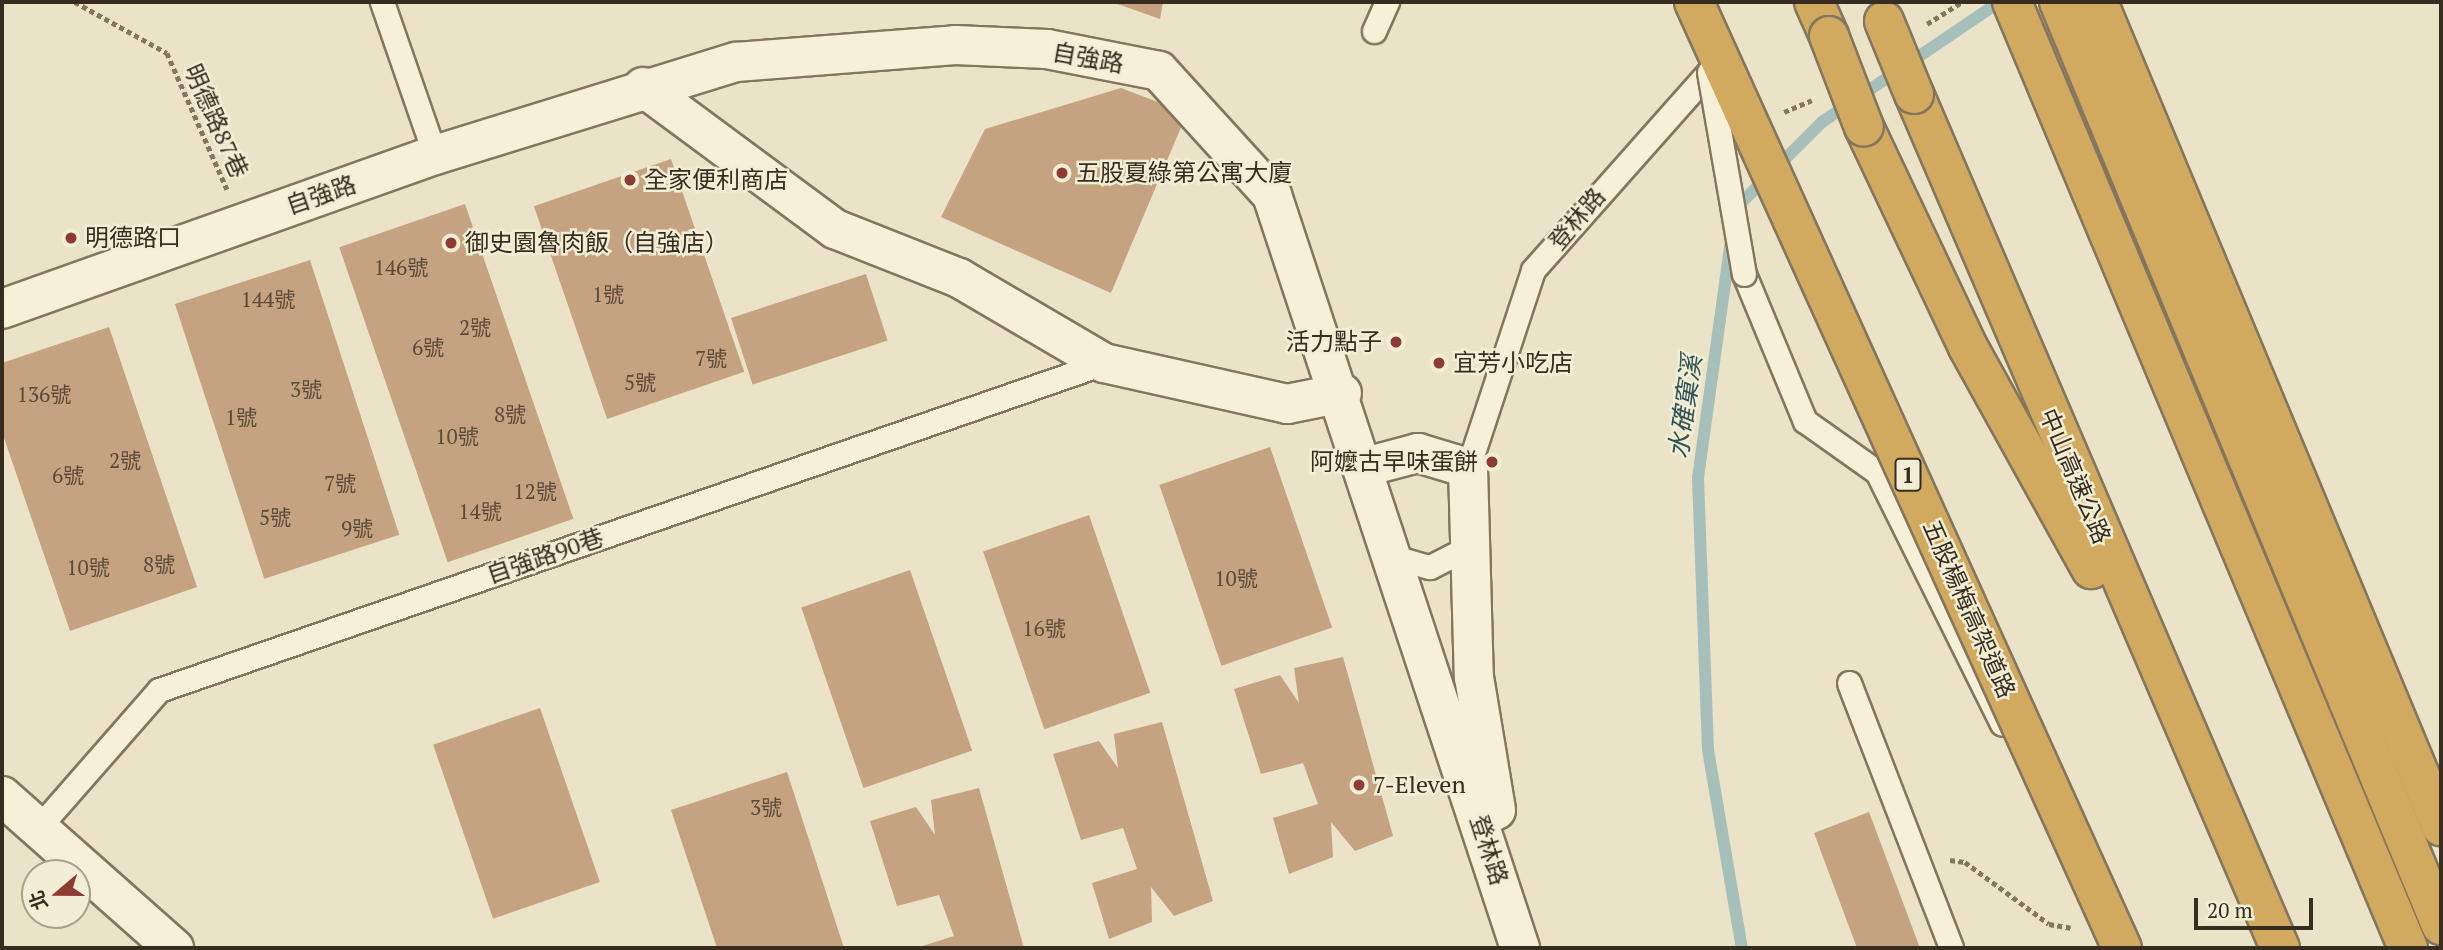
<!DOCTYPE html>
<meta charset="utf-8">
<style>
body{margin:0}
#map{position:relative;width:2443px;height:950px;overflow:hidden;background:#eae3c7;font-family:"PT Serif","Noto Sans TC",serif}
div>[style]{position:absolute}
.stream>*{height:12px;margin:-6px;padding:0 6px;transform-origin:6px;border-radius:6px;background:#a7bfba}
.building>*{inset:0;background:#c5a380;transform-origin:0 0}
.path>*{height:4.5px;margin-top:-2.25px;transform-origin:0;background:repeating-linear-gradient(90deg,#84765e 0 5px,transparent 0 8.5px)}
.roads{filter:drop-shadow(2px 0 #84765e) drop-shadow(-2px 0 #84765e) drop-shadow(0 2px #84765e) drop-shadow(0 -2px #84765e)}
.lane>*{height:23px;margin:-11.5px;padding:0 11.5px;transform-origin:11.5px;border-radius:11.5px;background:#f6f0d9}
.street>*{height:38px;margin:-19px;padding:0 19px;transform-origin:19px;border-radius:19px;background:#f6f0d9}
.secondary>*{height:38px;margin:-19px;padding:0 19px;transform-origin:19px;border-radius:19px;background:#f6f0d9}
.highway>*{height:38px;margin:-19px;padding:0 19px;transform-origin:19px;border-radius:19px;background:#d2aa5f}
.bridges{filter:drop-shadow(2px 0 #84765e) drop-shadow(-2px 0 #84765e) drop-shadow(0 2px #84765e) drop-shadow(0 -2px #84765e)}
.lane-bridge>*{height:23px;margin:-11.5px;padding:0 11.5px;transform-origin:11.5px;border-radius:11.5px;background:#f6f0d9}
.highway-bridge>*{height:38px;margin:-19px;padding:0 19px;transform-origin:19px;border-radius:19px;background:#d2aa5f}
.dots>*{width:19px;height:19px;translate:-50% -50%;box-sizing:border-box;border:4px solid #f2edd5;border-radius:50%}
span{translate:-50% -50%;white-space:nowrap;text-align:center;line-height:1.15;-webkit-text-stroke:5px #f2edd5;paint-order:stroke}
.number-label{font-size:21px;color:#5a4a38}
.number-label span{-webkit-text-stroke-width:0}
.shield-label span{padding:2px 5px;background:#f2edd5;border:2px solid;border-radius:5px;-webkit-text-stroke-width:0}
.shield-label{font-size:23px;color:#362d20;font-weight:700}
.street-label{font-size:24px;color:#362d20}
.poi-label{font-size:24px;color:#362d20}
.left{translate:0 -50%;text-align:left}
.right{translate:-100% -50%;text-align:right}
.water-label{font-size:26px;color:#315354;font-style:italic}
.frame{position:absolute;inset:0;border:4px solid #362d20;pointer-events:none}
.north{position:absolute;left:21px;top:859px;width:70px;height:70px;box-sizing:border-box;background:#f2edd5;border:2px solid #a7a08d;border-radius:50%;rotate:250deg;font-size:19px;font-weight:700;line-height:28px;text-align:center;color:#362d20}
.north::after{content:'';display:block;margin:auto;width:24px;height:32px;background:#8e3b33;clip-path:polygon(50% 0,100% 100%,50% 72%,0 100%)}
.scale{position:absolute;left:2194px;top:898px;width:119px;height:32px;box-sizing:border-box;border:4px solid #362d20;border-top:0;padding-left:9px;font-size:21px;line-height:24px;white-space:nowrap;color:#362d20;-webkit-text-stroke:5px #f2edd5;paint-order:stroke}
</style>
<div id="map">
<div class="stream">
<div style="left:1736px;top:208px;width:122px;rotate:-45deg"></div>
<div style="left:1822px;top:122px;width:214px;rotate:-34.1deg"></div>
<div style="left:1731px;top:240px;width:240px;rotate:97.9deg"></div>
<div style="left:1698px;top:478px;width:272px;rotate:87.9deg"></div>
<div style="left:1708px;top:750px;width:201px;rotate:80.3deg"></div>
</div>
<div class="building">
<div style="clip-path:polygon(1112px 2px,1163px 2px,1160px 19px)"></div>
<div style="clip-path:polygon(1121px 88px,1187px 113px,1111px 293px,941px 217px,985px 129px)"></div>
<div style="left:671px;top:159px;width:225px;height:145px;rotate:71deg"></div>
<div style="left:465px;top:204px;width:333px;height:133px;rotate:71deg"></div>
<div style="left:310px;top:260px;width:289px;height:142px;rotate:72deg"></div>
<div style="left:866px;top:274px;width:70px;height:142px;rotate:72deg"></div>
<div style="clip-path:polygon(109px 327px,197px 587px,70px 631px,2px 432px,2px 363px)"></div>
<div style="left:1270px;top:447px;width:191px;height:117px;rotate:71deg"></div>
<div style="left:1089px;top:515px;width:188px;height:112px;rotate:71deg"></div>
<div style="left:910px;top:570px;width:191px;height:115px;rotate:71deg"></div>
<div style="clip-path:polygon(1343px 657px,1393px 836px,1355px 851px,1331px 822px,1333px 857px,1289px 874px,1273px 818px,1318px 804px,1303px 763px,1261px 774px,1234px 689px,1280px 675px,1299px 703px,1294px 668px)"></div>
<div style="left:540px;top:708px;width:184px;height:113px;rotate:71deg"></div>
<div style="clip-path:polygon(1162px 722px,1213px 901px,1174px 916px,1151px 887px,1152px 922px,1109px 939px,1092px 883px,1137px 869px,1123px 828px,1081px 840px,1053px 754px,1099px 741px,1118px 768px,1114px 734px)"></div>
<div style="clip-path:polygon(787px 772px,844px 948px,717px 948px,671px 810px)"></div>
<div style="clip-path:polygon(979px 788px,1024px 948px,916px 948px,954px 936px,939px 895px,897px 906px,870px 821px,916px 807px,935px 835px,931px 800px)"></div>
<div style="clip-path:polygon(1869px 812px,1920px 948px,1857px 948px,1814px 833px)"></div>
</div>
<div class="path">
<div style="left:75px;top:2px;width:105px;rotate:29deg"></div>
<div style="left:167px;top:53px;width:149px;rotate:66.2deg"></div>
<div style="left:1927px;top:24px;width:41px;rotate:-32.2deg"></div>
<div style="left:1784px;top:112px;width:30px;rotate:-23deg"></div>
<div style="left:1950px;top:860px;width:15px;rotate:8deg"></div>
<div style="left:1965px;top:862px;width:104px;rotate:36.4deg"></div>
<div style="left:2049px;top:924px;width:22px;rotate:10deg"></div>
</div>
<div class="roads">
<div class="lane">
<div style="left:382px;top:2px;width:162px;rotate:70.9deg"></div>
<div style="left:1374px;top:31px;width:32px;rotate:-66deg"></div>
<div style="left:1744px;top:274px;width:159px;rotate:67.5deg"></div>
<div style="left:1805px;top:421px;width:88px;rotate:35.3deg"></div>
<div style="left:1877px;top:472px;width:281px;rotate:63.6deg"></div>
<div style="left:1468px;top:468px;width:208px;rotate:-71.8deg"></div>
<div style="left:1533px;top:270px;width:265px;rotate:-48.4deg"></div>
<div style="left:1394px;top:557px;width:37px;rotate:16deg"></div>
<div style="left:1430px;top:567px;width:44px;rotate:-27.1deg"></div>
<div style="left:1849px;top:683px;width:284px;rotate:68.9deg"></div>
<div style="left:39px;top:827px;width:182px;rotate:-48.8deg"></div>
<div style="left:159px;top:690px;width:1000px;rotate:-19.09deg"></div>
</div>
<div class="street">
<div style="left:643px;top:87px;width:239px;rotate:36.5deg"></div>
<div style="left:835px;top:229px;width:133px;rotate:21.6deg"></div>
<div style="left:959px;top:278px;width:168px;rotate:30.4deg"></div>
<div style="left:1104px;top:363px;width:188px;rotate:12.6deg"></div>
<div style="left:1287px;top:404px;width:56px;rotate:-11.3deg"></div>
<div style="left:2px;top:796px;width:230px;rotate:41.5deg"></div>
</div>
<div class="secondary">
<div style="left:2px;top:309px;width:460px;rotate:-19.6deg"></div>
<div style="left:435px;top:155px;width:315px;rotate:-17.2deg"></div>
<div style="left:736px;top:62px;width:220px;rotate:-4.4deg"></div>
<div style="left:955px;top:45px;width:92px;rotate:2.5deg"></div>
<div style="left:1047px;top:49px;width:114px;rotate:11.1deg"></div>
<div style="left:1159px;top:71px;width:168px;rotate:47.7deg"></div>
<div style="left:1272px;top:195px;width:793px;rotate:71.77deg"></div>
<div style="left:1365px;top:467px;width:55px;rotate:-14.8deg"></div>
<div style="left:1418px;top:453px;width:52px;rotate:16.7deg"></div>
<div style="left:1468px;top:468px;width:209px;rotate:88.4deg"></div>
<div style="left:1474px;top:677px;width:135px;rotate:80.6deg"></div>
</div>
<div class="highway">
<div style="left:1814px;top:2px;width:37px;rotate:66deg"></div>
<div style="left:2012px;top:2px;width:1026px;rotate:67.29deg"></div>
<div style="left:2059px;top:2px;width:999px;rotate:67.52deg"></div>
<div style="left:2098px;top:2px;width:893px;rotate:67.4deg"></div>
<div style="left:1914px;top:94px;width:929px;rotate:66.8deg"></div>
<div style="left:1864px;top:127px;width:243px;rotate:64.7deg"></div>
<div style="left:1968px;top:347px;width:254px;rotate:61deg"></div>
</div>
</div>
<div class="bridges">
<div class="lane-bridge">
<div style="left:1709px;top:72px;width:205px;rotate:80.2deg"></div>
</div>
<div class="highway-bridge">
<div style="left:1694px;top:2px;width:1038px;rotate:65.66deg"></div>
<div style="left:1884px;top:21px;width:79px;rotate:67.7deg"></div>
<div style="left:1829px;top:36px;width:97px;rotate:69deg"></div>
</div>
</div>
<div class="dots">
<div style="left:1062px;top:173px;background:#8e3b33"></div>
<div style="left:630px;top:180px;background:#8e3b33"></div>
<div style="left:71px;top:238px;background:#8e3b33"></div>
<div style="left:451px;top:243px;background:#8e3b33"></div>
<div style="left:1396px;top:342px;background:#8e3b33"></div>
<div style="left:1439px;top:363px;background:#8e3b33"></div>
<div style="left:1492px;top:462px;background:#8e3b33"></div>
<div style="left:1359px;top:785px;background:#8e3b33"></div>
</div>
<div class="number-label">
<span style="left:401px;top:267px">146號</span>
<span style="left:608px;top:294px">1號</span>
<span style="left:268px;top:299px">144號</span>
<span style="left:475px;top:327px">2號</span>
<span style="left:428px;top:347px">6號</span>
<span style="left:711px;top:358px">7號</span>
<span style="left:640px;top:382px">5號</span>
<span style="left:306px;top:389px">3號</span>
<span style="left:44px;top:394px">136號</span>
<span style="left:510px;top:414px">8號</span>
<span style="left:241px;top:417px">1號</span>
<span style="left:457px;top:436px">10號</span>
<span style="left:125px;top:460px">2號</span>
<span style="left:68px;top:475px">6號</span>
<span style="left:340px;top:483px">7號</span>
<span style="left:535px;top:491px">12號</span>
<span style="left:480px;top:511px">14號</span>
<span style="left:275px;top:517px">5號</span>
<span style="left:357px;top:528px">9號</span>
<span style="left:159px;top:564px">8號</span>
<span style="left:88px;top:567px">10號</span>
<span style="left:1236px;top:578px">10號</span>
<span style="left:1044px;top:628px">16號</span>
<span style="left:766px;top:807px">3號</span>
</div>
<div class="shield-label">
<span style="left:1908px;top:475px">1</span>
</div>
<div class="street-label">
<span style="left:1088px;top:58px;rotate:10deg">自強路</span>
<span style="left:216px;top:121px;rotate:66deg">明德路87巷</span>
<span style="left:321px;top:195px;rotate:-19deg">自強路</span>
<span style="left:1577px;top:219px;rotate:-50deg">登林路</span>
<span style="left:2075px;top:476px;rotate:67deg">中山高速公路</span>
<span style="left:545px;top:556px;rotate:-19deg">自強路90巷</span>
<span style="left:1969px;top:609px;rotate:66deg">五股楊梅高架道路</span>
<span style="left:1489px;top:850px;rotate:72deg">登林路</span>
</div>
<div class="poi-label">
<span class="left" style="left:1076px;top:173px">五股夏綠第公寓大廈</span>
<span class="left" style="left:644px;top:180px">全家便利商店</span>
<span class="left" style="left:85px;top:238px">明德路口</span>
<span class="left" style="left:465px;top:243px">御史園魯肉飯（自強店）</span>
<span class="right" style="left:1382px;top:342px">活力點子</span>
<span class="left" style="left:1453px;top:363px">宜芳小吃店</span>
<span class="right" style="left:1478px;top:462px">阿嬤古早味蛋餅</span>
<span class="left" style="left:1373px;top:785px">7-Eleven</span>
</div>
<div class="water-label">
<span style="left:1685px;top:407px;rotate:-82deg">水確窠溪</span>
</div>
<div class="frame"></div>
<div class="north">北</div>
<div class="scale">20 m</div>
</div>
